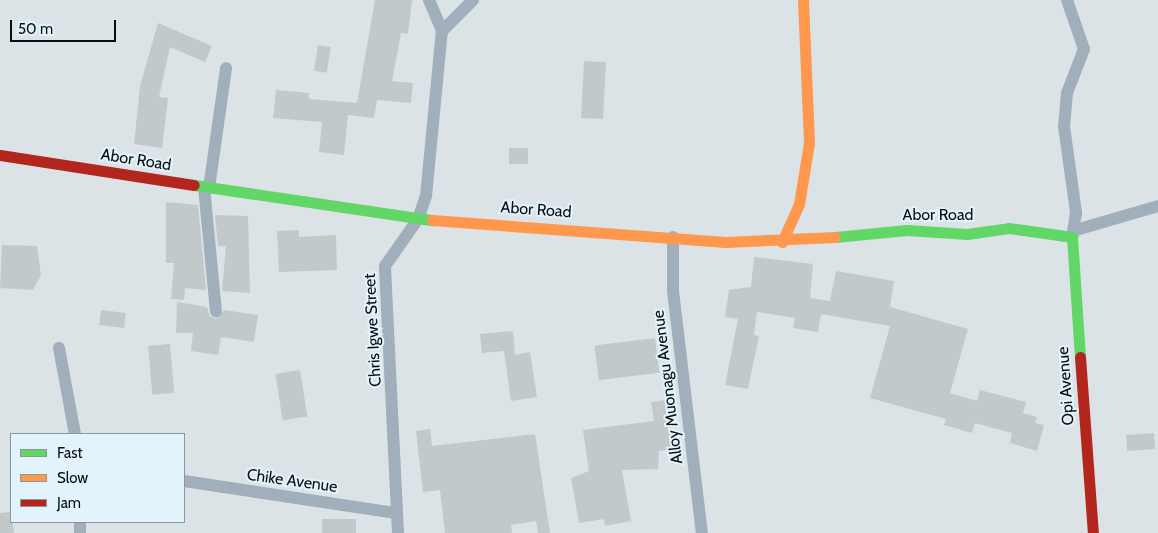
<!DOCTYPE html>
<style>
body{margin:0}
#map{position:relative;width:1158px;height:533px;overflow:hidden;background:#dbe3e7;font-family:Cabin,sans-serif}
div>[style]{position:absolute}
.building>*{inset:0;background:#c2c9cb;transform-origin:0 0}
.street>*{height:12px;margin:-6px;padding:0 6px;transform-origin:6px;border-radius:6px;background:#a1afbc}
.fast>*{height:11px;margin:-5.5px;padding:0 5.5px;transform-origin:5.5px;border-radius:5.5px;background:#63d668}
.slow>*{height:11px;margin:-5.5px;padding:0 5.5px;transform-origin:5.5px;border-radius:5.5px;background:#ff974d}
.jam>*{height:11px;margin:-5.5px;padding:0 5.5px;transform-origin:5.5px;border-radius:5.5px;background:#b3261e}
span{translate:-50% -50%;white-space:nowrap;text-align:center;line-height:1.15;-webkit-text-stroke:4px #e2f3fb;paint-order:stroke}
.street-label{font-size:16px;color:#080e10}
.legend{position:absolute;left:10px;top:433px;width:175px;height:90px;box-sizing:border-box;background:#e2f3fb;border:1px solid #8b979d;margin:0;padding:6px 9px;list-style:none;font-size:15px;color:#080e10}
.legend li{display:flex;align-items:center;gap:10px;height:25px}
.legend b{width:25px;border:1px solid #8b979d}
.scale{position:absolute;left:10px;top:20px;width:106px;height:22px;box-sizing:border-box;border:2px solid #080e10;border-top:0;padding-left:6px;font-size:15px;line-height:18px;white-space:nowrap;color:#080e10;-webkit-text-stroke:4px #e2f3fb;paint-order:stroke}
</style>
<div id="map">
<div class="building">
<div style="clip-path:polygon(375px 0,412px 0,408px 34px,401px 33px,392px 81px,413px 83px,411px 103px,377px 100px,374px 118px,348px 115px,344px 155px,319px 152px,322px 122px,273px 118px,276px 90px,309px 93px,309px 99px,357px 103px)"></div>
<div style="clip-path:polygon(158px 23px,212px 46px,205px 62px,170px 47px,159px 97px,168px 98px,162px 148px,134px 144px,140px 86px)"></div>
<div style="left:318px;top:45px;width:13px;height:26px;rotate:9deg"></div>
<div style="left:584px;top:61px;width:22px;height:57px;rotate:3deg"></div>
<div style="left:509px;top:148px;width:19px;height:16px"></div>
<div style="clip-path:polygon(166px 202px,198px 205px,206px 290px,185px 288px,184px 300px,171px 299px,174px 263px,166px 263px)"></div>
<div style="clip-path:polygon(215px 215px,248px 216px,250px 293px,222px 291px,226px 246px,218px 246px)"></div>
<div style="clip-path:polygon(299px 230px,299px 237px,336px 235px,337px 270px,279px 272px,277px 231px)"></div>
<div style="clip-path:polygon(2px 245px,37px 246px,41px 275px,33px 290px,0 288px)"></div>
<div style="clip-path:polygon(754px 257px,813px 264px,810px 298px,830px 301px,836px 271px,894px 281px,890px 307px,968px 329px,950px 393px,977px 401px,980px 390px,1026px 402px,1023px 413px,1037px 417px,1035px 423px,1044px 425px,1037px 451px,1010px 443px,1012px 433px,975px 423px,972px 433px,944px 425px,946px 419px,870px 398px,890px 326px,821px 314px,818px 332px,793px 328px,795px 318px,757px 312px,754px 335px,759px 336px,748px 389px,725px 385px,738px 319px,725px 317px,729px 290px,751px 287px)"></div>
<div style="clip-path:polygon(177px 302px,207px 307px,210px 316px,216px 319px,224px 310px,258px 315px,254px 342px,221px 337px,218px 355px,191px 351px,193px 333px,176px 333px)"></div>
<div style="left:101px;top:310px;width:25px;height:15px;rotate:7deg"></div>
<div style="clip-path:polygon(513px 331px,515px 355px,530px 352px,537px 397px,511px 401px,504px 351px,482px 353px,480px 334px)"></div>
<div style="left:655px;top:338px;width:35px;height:61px;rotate:83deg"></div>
<div style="left:170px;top:344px;width:49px;height:22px;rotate:85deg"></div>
<div style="left:300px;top:370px;width:47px;height:25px;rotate:81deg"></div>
<div style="clip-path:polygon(665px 400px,673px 449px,659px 451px,658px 469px,622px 470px,631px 521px,605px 526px,604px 519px,579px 523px,571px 478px,589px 471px,583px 430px,654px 421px,651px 402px)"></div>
<div style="clip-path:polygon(430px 429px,432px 446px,535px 434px,550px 533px,538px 533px,536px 521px,511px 525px,512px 533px,445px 533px,440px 490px,423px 492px,416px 431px)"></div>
<div style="left:1154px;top:433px;width:16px;height:28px;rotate:86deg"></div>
<div style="clip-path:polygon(11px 512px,14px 533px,0 533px,0 513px)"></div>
<div style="left:322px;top:519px;width:34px;height:14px"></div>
</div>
<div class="street">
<div style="left:429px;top:0;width:34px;rotate:67deg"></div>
<div style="left:1067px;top:0;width:52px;rotate:70.9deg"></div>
<div style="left:1084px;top:49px;width:47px;rotate:111.1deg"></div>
<div style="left:1067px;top:93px;width:33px;rotate:95deg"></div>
<div style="left:1064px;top:126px;width:88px;rotate:82.1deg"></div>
<div style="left:1076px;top:213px;width:24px;rotate:99deg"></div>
<div style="left:204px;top:187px;width:125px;rotate:84.5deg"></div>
<div style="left:209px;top:188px;width:121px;rotate:-81.9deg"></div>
<div style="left:1076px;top:230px;width:85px;rotate:-16.3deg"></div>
<div style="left:673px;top:237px;width:54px;rotate:90deg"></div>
<div style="left:673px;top:291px;width:244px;rotate:83.2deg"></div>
<div style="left:59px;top:348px;width:87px;rotate:79.5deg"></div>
<div style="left:184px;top:481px;width:213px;rotate:8.6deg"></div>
<div style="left:80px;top:522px;width:11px;rotate:90deg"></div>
<div style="left:398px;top:533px;width:267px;rotate:-92.8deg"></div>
<div style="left:385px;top:266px;width:57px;rotate:-54.9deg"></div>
<div style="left:418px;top:219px;width:24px;rotate:-71deg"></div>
<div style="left:426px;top:196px;width:166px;rotate:-84.5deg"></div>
<div style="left:442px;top:31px;width:44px;rotate:-45deg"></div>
</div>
<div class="fast">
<div style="left:194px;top:185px;width:241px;rotate:8.4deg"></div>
<div style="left:835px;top:237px;width:72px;rotate:-5.6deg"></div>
<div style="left:907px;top:230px;width:60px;rotate:3.8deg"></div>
<div style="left:967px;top:234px;width:42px;rotate:-8.1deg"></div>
<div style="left:1009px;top:228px;width:64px;rotate:8.1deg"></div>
<div style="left:1072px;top:237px;width:120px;rotate:86.2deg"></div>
</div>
<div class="slow">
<div style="left:432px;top:220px;width:294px;rotate:4.3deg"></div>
<div style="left:725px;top:242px;width:110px;rotate:-2.6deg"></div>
<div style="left:782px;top:242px;width:42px;rotate:-65.9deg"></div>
<div style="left:799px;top:204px;width:62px;rotate:-80.7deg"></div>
<div style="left:809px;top:143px;width:143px;rotate:-92.4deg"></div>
</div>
<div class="jam">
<div style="left:0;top:155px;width:196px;rotate:8.8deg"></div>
<div style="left:1080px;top:357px;width:176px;rotate:85.8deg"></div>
</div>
<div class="street-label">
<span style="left:136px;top:160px;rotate:9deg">Abor Road</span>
<span style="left:536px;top:210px;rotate:4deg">Abor Road</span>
<span style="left:938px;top:215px">Abor Road</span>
<span style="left:373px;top:330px;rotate:-93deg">Chris Igwe Street</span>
<span style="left:1066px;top:386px;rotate:-94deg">Opi Avenue</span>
<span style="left:668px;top:387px;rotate:-97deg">Alloy Muonagu Avenue</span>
<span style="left:292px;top:481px;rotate:8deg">Chike Avenue</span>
</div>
<ul class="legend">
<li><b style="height:6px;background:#63d668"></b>Fast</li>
<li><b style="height:6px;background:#ff974d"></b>Slow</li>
<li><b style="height:6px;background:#b3261e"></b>Jam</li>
</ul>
<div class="scale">50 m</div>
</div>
